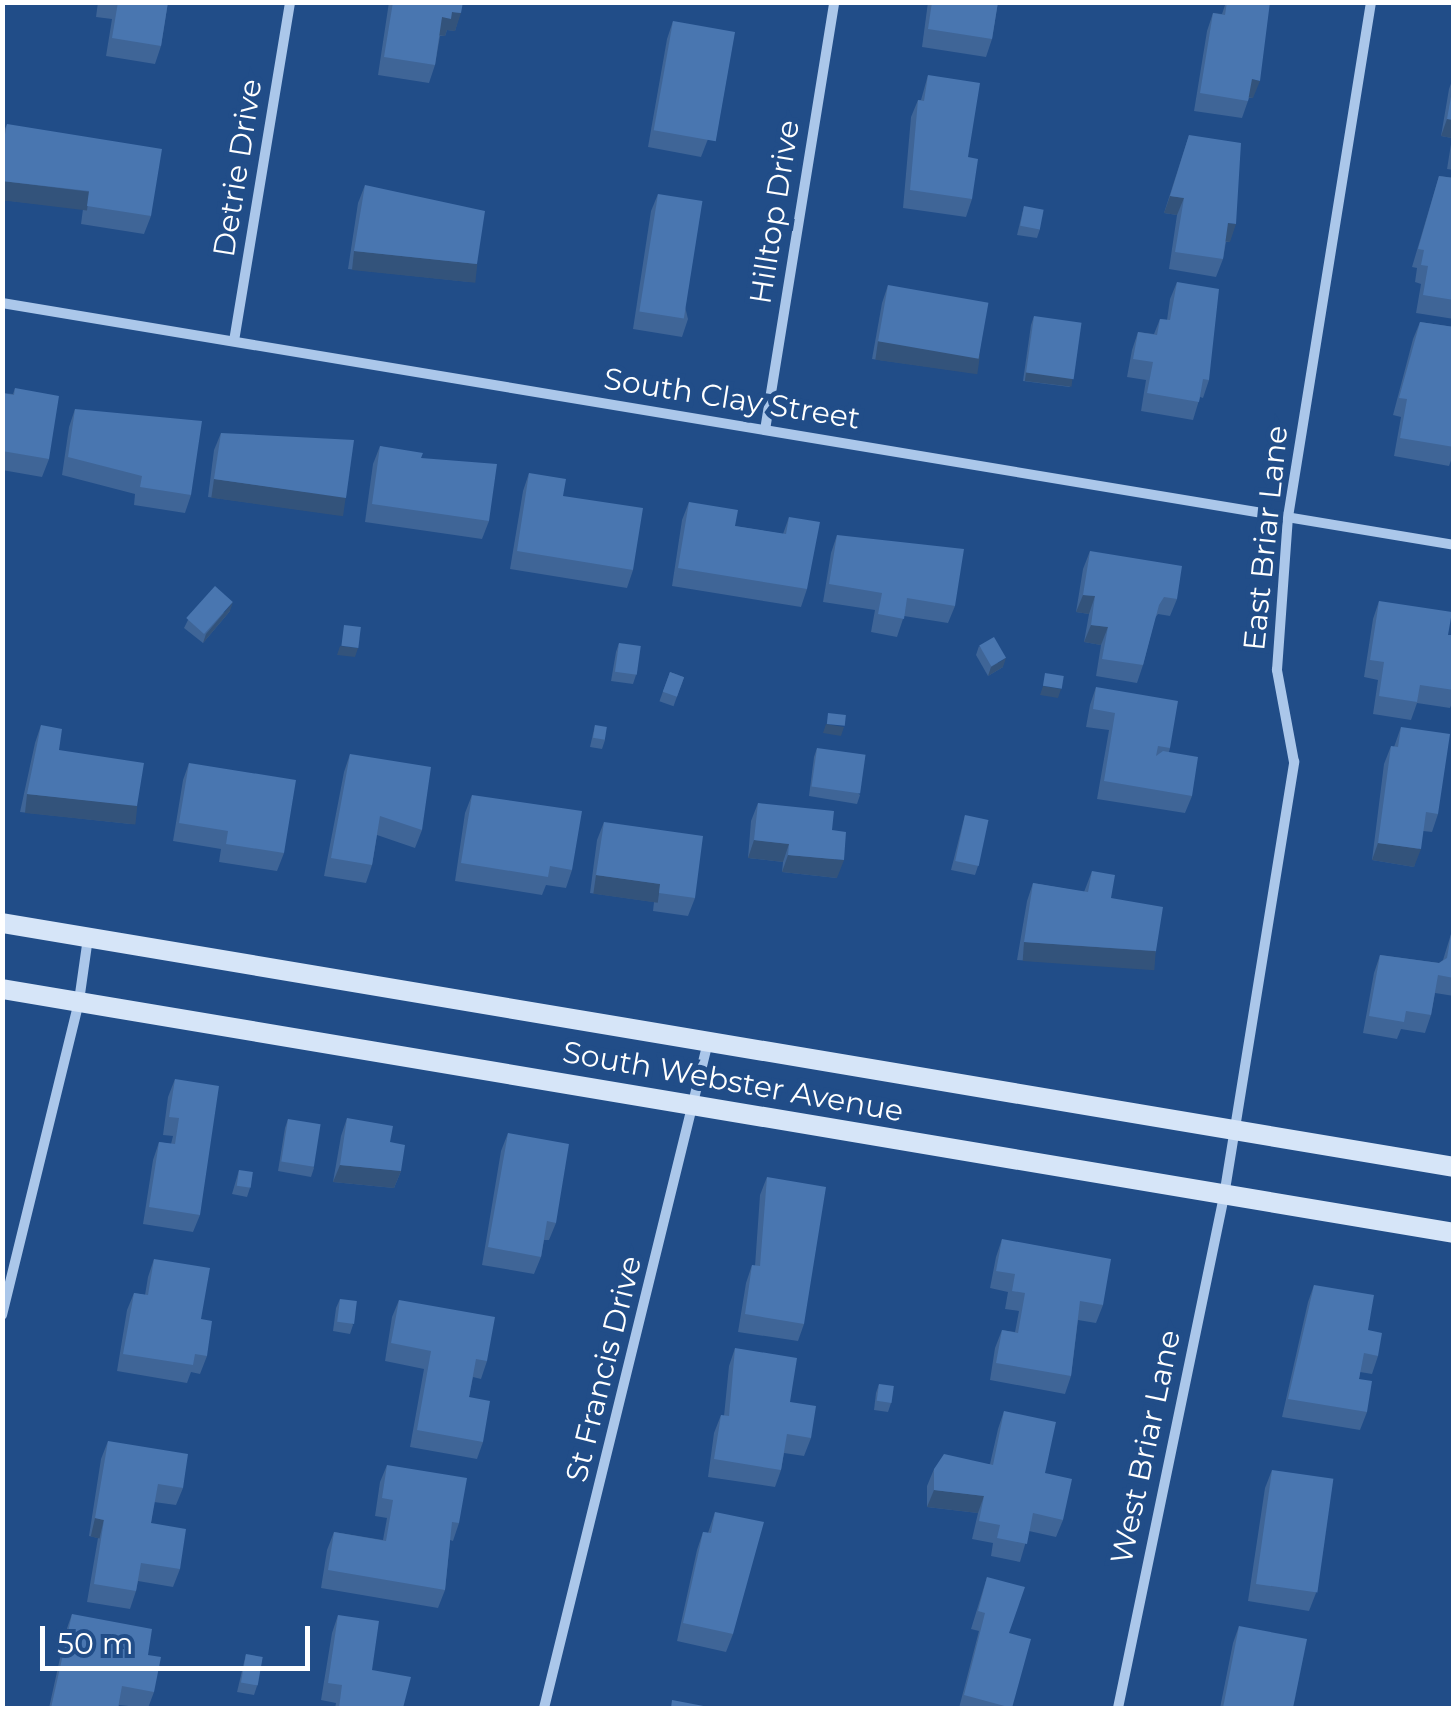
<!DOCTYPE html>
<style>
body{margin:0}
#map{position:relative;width:1456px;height:1711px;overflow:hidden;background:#214d88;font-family:Montserrat,sans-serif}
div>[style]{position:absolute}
.street>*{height:10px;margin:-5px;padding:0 5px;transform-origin:5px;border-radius:5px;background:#abc7ea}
.secondary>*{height:20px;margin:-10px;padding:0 10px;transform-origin:10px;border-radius:10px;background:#d6e5f8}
.wall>*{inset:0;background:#3f6597;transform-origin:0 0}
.shaded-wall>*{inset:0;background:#33537b;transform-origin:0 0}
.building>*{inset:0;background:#4976b0;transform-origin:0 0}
span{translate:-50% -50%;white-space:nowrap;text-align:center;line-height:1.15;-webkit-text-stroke:10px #214d88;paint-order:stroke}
.street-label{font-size:30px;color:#fff}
.frame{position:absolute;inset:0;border:5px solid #fff;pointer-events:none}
.scale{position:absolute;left:40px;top:1626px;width:270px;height:45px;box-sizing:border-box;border:5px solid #fff;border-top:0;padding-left:12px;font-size:30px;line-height:35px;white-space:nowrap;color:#fff;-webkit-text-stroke:8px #214d88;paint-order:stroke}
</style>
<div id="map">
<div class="street">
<div style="left:2px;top:303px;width:1472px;rotate:9.46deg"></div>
<div style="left:234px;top:341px;width:344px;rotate:-80.6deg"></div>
<div style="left:765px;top:430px;width:434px;rotate:-80.8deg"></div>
<div style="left:2px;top:1315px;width:323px;rotate:-76.2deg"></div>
<div style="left:79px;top:1001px;width:64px;rotate:-81.9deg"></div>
<div style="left:544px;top:1708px;width:686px;rotate:-76.17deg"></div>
<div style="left:1118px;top:1708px;width:523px;rotate:-78.3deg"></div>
<div style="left:1224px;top:1196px;width:440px;rotate:-80.8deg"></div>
<div style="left:1294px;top:762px;width:94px;rotate:-100.5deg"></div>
<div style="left:1277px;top:670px;width:153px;rotate:-85.9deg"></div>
<div style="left:1288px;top:517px;width:522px;rotate:-80.84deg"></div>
</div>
<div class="secondary">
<div style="left:2px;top:923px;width:1472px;rotate:9.54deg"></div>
<div style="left:2px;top:989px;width:1472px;rotate:9.54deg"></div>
</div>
<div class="wall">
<div style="clip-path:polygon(98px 2px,168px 2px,161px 46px,155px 64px,106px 56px,112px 19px,96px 17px)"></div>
<div style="clip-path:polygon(389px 2px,463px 2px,455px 31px,447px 30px,445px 36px,440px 36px,435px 65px,429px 83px,378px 75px)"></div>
<div style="clip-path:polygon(928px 2px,998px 2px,992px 39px,986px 57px,922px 47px)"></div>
<div style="clip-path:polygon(1226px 2px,1227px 2px,1253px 98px,1249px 98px,1242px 118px,1194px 111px,1207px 31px,1213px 13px,1222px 14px)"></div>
<div style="clip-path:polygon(673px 21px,708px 139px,701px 157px,648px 147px,667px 39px)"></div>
<div style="clip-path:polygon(928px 75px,972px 199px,966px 217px,903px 208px,911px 117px,918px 100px,921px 100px)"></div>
<div style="clip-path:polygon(1454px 75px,1454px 170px,1447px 169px,1452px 138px,1441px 136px,1449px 89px)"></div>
<div style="clip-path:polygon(7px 124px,151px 216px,144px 234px,81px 224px,83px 209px,2px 200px,2px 136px)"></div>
<div style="clip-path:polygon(1189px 135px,1230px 242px,1226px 242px,1223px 259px,1216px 277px,1169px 269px,1177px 215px,1164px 213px)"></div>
<div style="clip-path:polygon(1439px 176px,1454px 178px,1454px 319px,1416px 313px,1421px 284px,1415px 282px,1417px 268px,1412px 267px)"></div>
<div style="clip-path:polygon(365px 185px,477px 264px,470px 282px,348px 269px,358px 203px)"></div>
<div style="clip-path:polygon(658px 194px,688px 319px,682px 337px,633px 329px,651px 211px)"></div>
<div style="clip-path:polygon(1024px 206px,1040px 229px,1037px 238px,1017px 235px)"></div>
<div style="clip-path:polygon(1177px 282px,1209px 380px,1203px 398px,1200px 397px,1193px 420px,1141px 411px,1146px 380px,1127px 377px,1132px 350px,1138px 332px,1154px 334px,1160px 319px,1167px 320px,1170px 299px)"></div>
<div style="clip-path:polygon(888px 285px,973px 373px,872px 359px,882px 303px)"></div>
<div style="clip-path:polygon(1034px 316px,1070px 387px,1023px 381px,1031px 325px)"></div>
<div style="clip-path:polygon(1420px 322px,1454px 327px,1454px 452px,1449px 466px,1394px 456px,1401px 417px,1393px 415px,1413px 339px)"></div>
<div style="clip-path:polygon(15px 388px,49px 459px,42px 477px,2px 470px,2px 393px,13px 394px)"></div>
<div style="clip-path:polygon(75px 409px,191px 495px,185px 513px,134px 505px,135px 494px,62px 475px,69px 427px)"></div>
<div style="clip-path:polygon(221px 433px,339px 515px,208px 497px,214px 450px)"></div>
<div style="clip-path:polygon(380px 446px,421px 458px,489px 521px,482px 539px,365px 522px,373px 464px)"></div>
<div style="clip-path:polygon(529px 473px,563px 496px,633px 570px,627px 588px,510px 569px,523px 491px)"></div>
<div style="clip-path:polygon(689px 502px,735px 526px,783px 534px,789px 517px,807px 589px,801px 607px,672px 586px,682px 520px)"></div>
<div style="clip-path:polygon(837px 535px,955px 606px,948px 623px,904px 616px,897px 637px,871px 632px,875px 610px,823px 602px,831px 553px)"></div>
<div style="clip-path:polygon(1090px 551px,1177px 599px,1170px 616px,1158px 614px,1155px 618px,1143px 665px,1137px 683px,1096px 676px,1101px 645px,1084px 642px,1089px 614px,1076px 612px,1083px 569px)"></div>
<div style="clip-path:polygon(1379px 601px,1448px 635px,1454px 635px,1454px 698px,1450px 708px,1417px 703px,1411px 720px,1373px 714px,1378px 680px,1364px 677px,1373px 619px)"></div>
<div style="clip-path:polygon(230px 611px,203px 643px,184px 628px,188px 620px)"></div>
<div style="clip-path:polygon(619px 643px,636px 675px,633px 684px,611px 681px,616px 652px)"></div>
<div style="clip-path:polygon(979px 646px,1003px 667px,988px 676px,976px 655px)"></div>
<div style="left:670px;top:672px;width:15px;height:31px;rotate:20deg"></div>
<div style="clip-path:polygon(1096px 687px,1170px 748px,1169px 752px,1192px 796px,1185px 813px,1097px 799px,1109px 730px,1086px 727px,1090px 705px)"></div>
<div style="clip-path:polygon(41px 725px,59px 750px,131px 824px,20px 812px,35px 743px)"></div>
<div style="clip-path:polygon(595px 725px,605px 740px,602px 749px,590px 747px)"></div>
<div style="clip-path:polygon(1401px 727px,1438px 814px,1432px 832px,1423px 831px,1414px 867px,1372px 860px,1384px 764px,1391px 746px,1394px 747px)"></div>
<div style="clip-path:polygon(817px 748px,860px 795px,857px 804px,809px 796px,814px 757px)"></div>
<div style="clip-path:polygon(350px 754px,422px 830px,415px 848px,377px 835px,372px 865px,366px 883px,324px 876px,344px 772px)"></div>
<div style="clip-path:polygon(189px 763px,284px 853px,277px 871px,219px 862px,221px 849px,173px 841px,183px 780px)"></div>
<div style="clip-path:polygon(472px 795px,572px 870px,566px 888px,546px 885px,542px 895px,455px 881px,465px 813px)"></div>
<div style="clip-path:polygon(758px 803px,832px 830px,837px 878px,782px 872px,783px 862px,748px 858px,751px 821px)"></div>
<div style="clip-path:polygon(965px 815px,978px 866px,975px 875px,951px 870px)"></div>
<div style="clip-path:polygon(604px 822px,695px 898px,688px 916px,653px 911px,654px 902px,590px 893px,597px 840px)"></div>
<div style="clip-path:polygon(1092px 871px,1111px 898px,1156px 951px,1149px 969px,1017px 960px,1027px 901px,1033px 883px,1084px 892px)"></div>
<div style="clip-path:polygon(1451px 934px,1454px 935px,1454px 996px,1435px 993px,1431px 1015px,1425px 1033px,1401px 1029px,1397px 1039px,1363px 1033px,1374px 973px,1380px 955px,1439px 963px,1443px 960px)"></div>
<div style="clip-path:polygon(175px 1079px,200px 1215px,193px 1232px,143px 1224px,153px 1160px,159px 1142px,171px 1144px,173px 1136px,163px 1135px,168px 1097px)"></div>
<div style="clip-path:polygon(347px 1118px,390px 1142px,401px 1171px,394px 1188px,333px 1182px,341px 1136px)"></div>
<div style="clip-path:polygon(288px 1119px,314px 1168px,311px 1177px,278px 1171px,285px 1128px)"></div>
<div style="clip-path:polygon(508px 1133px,556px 1223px,549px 1240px,544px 1240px,541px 1257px,534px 1274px,482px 1265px,501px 1151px)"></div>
<div style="clip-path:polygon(239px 1170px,250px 1188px,247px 1197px,232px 1194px)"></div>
<div style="clip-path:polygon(767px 1177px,804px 1324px,798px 1341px,738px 1332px,746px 1283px,752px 1265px,755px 1266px,760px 1195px)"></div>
<div style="clip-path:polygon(1002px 1239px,1103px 1305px,1096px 1323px,1078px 1320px,1071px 1376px,1065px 1394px,990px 1380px,995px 1348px,1002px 1330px,1015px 1332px,1019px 1311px,1005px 1309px,1008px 1292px,990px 1288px,996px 1257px)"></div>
<div style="clip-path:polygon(154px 1259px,201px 1319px,207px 1356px,200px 1374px,191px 1372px,187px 1383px,117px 1371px,127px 1310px,134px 1293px,145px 1295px,148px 1277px)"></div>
<div style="clip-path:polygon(1314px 1285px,1368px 1330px,1378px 1356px,1372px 1374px,1360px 1372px,1359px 1379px,1367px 1412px,1360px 1430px,1282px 1417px,1308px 1302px)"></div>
<div style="clip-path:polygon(340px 1299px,353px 1325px,350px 1334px,333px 1331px,336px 1308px)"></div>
<div style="clip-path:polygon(399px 1300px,487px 1361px,481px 1379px,473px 1377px,469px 1397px,483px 1442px,477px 1459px,410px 1447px,424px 1369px,385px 1361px,392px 1317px)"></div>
<div style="clip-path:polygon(735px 1348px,790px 1402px,811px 1438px,804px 1456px,784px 1453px,781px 1470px,775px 1487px,708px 1477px,714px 1433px,721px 1415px,724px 1416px,729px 1366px)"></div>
<div style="clip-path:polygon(879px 1384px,891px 1403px,888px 1412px,874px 1410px,876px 1393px)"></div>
<div style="clip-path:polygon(1004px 1411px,1045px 1473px,1063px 1520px,1056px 1537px,1029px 1531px,1020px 1562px,991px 1556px,993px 1543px,972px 1539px,978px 1513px,927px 1507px,927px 1486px,934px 1469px,990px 1464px,998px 1429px)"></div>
<div style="clip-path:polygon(108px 1441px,183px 1488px,176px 1505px,154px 1502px,151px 1523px,180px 1569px,173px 1587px,138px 1581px,136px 1591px,130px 1609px,87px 1602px,98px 1538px,89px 1536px,101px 1459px)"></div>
<div style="clip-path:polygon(387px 1465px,459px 1523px,453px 1541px,450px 1540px,445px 1590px,438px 1608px,321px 1588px,327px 1550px,334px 1532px,383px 1540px,387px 1518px,375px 1516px,380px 1482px)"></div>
<div style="clip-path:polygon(1272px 1470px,1316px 1593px,1309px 1611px,1248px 1601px,1265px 1488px)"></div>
<div style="clip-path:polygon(715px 1512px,733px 1634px,726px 1652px,677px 1641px,697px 1550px,703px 1532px,708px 1533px)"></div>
<div style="clip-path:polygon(987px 1577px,1012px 1708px,959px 1708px,979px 1631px,971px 1629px)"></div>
<div style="clip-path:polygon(72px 1614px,148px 1655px,154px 1692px,148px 1708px,119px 1705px,118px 1708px,49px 1708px,66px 1631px)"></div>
<div style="clip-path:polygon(338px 1615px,372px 1670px,403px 1708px,335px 1708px,336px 1703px,321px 1700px,332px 1633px)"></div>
<div style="clip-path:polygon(1239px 1626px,1293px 1708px,1220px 1708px,1233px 1643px)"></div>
<div style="clip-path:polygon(246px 1654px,257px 1686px,254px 1695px,237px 1692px)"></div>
</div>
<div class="shaded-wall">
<div style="clip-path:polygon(452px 12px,461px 13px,455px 31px,447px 30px,445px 36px,436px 35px,442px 17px)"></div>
<div style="clip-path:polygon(1252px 79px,1260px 81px,1253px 98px,1245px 97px)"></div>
<div style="clip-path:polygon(1447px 119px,1454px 120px,1454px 133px,1452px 138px,1441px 136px)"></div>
<div style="left:2px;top:181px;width:88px;height:19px;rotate:7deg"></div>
<div style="clip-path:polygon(1170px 196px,1184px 198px,1177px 215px,1164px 213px)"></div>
<div style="clip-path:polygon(1228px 223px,1236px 224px,1230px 242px,1222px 241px)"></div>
<div style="left:354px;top:251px;width:124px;height:19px;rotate:6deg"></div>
<div style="left:878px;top:341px;width:103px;height:19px;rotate:8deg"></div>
<div style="left:1026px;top:372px;width:47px;height:9px;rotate:7deg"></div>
<div style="left:214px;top:479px;width:133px;height:19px;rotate:8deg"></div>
<div style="clip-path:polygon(1083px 595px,1095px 596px,1089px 614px,1076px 612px)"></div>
<div style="clip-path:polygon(233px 602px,230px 611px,203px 643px,206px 634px)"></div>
<div style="clip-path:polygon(1091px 625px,1108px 627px,1101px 645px,1084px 642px)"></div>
<div style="clip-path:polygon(340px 646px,358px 648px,355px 657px,337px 655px)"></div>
<div style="clip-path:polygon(1006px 658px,1003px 667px,988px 676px,991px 667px)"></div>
<div style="clip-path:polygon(1043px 686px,1061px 689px,1058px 698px,1040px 695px)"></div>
<div style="clip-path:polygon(826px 724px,844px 727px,841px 736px,823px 733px)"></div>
<div style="left:27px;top:794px;width:111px;height:19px;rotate:6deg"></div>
<div style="clip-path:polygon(754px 840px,789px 844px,783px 862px,748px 858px)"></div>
<div style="clip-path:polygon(1378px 843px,1421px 849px,1414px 867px,1372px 860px)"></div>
<div style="clip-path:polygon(788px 855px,844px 860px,837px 878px,782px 872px)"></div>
<div style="left:596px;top:875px;width:65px;height:19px;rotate:8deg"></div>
<div style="left:1024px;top:942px;width:132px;height:19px;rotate:4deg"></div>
<div style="clip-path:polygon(340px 1165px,401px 1171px,394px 1188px,333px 1182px)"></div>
<div style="clip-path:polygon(934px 1490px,984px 1496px,978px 1513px,927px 1507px)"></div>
<div style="left:95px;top:1518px;width:9px;height:19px;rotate:13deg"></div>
</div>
<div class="building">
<div style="clip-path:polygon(118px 2px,168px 2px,161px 46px,112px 38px)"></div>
<div style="clip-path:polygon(393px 2px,463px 2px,461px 13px,452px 12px,451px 19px,442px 17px,435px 65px,384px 57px)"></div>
<div style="clip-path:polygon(932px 2px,998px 2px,992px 39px,928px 29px)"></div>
<div style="clip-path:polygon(1227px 2px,1270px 2px,1260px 81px,1252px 79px,1248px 101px,1200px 93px,1213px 13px,1225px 15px)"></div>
<div style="left:673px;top:21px;width:63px;height:111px;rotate:10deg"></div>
<div style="clip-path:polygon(928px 75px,980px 83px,968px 157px,978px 159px,972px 199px,910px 190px,918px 100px,924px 101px)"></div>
<div style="clip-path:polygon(1454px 80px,1454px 120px,1447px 119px)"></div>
<div style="clip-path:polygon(7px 124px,162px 149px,151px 216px,87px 206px,89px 191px,2px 181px,2px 150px)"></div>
<div style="clip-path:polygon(1189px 135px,1241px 143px,1236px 224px,1228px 223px,1223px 259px,1175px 252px,1184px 198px,1170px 196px)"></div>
<div style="clip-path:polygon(1439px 176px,1454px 178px,1454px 300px,1423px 295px,1428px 266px,1421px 265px,1424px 250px,1418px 249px)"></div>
<div style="clip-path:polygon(365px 185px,485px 211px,477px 264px,354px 251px)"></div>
<div style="left:658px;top:194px;width:45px;height:119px;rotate:9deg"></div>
<div style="left:1024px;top:206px;width:20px;height:20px;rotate:11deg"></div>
<div style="clip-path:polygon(1177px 282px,1219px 289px,1209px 380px,1203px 379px,1199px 402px,1147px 393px,1153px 362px,1133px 359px,1138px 332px,1157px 335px,1160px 319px,1170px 320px)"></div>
<div style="left:888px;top:285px;width:102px;height:57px;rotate:10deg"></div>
<div style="left:1034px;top:316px;width:48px;height:57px;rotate:8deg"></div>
<div style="clip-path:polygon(1420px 322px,1454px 327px,1454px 447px,1400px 438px,1407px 399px,1399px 398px)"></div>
<div style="clip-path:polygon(15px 388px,59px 396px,49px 459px,2px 451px,2px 393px,14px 395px)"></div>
<div style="clip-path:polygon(75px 409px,202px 421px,191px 495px,140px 487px,142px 476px,68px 457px)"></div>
<div style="clip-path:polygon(221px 433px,354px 440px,346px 498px,214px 479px)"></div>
<div style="clip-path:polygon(380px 446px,423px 453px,421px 458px,497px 464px,489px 521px,372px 504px)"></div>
<div style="clip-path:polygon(529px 473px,566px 479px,563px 496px,643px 508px,633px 570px,517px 551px)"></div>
<div style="clip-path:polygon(689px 502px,738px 510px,735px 526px,786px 534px,789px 517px,820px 522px,807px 589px,678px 568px)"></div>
<div style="clip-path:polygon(837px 535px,964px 549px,955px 606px,907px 598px,904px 619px,878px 614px,882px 593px,829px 584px)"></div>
<div style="clip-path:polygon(1090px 551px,1182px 566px,1177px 599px,1164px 597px,1159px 605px,1143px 665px,1102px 659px,1108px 627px,1091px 625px,1095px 596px,1083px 595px)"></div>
<div style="left:215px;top:586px;width:24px;height:43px;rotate:42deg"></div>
<div style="clip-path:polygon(1379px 601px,1452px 612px,1448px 635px,1454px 635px,1454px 690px,1420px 685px,1417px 702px,1379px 696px,1384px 662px,1370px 660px)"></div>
<div style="left:344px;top:625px;width:17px;height:21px;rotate:7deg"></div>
<div style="left:994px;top:637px;width:24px;height:17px;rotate:60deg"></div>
<div style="left:619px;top:643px;width:22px;height:29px;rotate:8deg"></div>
<div style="left:670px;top:672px;width:15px;height:21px;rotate:20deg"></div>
<div style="left:1045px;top:673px;width:19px;height:13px;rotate:9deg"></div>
<div style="clip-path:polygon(1096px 687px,1178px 701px,1170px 748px,1158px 746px,1156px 756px,1163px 751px,1198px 757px,1192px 796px,1104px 781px,1115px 713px,1093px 709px)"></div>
<div style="left:828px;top:713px;width:18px;height:11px;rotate:6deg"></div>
<div style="clip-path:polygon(41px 725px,62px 729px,59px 750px,144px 763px,137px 806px,27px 794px)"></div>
<div style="left:595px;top:725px;width:12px;height:13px;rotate:9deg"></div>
<div style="clip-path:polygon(1401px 727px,1450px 734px,1438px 814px,1426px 812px,1421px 849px,1378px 843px,1391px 746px,1398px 747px)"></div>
<div style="left:817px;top:748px;width:49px;height:39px;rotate:8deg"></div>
<div style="clip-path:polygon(350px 754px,431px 767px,422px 830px,380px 816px,372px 865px,331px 858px)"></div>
<div style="clip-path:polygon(189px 763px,296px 780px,284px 853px,226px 844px,228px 831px,179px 823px)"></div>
<div style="clip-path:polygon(472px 795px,582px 811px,572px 870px,550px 866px,548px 877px,461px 863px)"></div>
<div style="clip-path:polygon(758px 803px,834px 811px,832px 830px,846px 832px,844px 860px,788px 855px,789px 844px,754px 840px)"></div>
<div style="left:965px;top:815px;width:24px;height:47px;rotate:12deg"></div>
<div style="clip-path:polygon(604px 822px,703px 836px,695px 898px,659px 893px,660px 884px,596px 875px)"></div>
<div style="clip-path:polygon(1092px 871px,1115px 875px,1111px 898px,1163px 907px,1156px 951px,1024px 942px,1033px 883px,1088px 892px)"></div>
<div style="clip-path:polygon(1451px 934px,1454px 935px,1454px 978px,1438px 975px,1431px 1015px,1406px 1011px,1404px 1022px,1369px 1016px,1380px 955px,1439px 963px,1447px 958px)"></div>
<div style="clip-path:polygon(175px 1079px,219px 1086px,200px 1215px,149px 1207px,159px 1142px,175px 1144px,179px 1118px,169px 1117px)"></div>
<div style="clip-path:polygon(347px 1118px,393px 1126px,390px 1142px,405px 1145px,401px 1171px,340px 1165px)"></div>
<div style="left:288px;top:1119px;width:33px;height:43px;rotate:9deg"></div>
<div style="clip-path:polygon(508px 1133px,569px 1144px,556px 1223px,547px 1221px,541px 1257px,488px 1247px)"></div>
<div style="left:239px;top:1170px;width:14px;height:16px;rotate:8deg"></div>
<div style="clip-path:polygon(767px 1177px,826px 1187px,804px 1324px,745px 1314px,752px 1265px,760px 1266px)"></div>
<div style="clip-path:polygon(1002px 1239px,1111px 1259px,1103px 1305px,1080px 1301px,1071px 1376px,996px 1363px,1002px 1330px,1018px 1333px,1025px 1293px,1012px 1291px,1015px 1274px,996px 1271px)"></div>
<div style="clip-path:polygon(154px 1259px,210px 1268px,201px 1319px,212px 1321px,207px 1356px,195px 1354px,193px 1365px,123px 1354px,134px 1293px,148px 1295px)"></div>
<div style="clip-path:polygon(1314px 1285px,1374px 1295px,1368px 1330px,1382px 1333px,1378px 1356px,1364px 1353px,1359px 1379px,1372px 1381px,1367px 1412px,1288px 1399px)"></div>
<div style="left:340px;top:1299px;width:17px;height:23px;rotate:7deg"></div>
<div style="clip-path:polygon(399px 1300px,495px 1317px,487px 1361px,476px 1359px,469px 1397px,490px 1401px,483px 1442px,417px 1430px,431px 1351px,391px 1343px)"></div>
<div style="clip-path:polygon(735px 1348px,797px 1358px,790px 1402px,816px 1406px,811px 1438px,787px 1434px,781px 1470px,714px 1459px,721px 1415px,729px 1416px)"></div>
<div style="left:879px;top:1384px;width:15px;height:17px;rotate:8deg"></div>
<div style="clip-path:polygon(1004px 1411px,1056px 1422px,1045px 1473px,1072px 1479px,1063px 1520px,1033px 1513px,1027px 1544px,997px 1538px,1000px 1525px,979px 1521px,984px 1496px,934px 1490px,934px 1469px,944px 1454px,993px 1465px)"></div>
<div style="clip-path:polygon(108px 1441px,188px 1454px,183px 1488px,158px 1484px,151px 1523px,186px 1529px,180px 1569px,141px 1563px,136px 1591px,94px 1584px,104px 1520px,95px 1518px)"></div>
<div style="clip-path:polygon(387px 1465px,467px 1478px,459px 1523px,452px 1522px,445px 1590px,328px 1570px,334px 1532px,386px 1541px,393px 1500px,382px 1498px)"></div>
<div style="left:1272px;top:1470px;width:62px;height:115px;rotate:8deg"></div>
<div style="clip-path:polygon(715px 1512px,764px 1522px,733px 1634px,683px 1623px,703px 1532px,711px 1533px)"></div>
<div style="clip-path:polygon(987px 1577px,1025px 1587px,1009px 1633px,1031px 1639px,1012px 1708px,964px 1695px,985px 1613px,978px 1611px)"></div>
<div style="clip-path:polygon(72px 1614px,152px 1629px,148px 1655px,161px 1657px,154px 1692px,122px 1686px,118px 1708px,51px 1708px)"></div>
<div style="clip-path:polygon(338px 1615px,379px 1621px,372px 1670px,411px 1677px,403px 1708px,339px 1708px,342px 1685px,328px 1683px)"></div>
<div style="clip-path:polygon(1239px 1626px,1307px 1639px,1293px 1708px,1223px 1708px)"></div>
<div style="left:246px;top:1654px;width:17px;height:29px;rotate:10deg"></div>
<div style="clip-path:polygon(672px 1700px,714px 1708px,671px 1708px)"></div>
</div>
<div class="street-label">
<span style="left:238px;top:168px;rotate:-81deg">Detrie Drive</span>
<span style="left:775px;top:212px;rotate:-81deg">Hilltop Drive</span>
<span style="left:732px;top:399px;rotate:9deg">South Clay Street</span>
<span style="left:1266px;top:538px;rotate:-84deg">East Briar Lane</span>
<span style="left:733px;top:1082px;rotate:10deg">South Webster Avenue</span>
<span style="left:604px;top:1369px;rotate:-76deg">St Francis Drive</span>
<span style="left:1146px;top:1447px;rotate:-78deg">West Briar Lane</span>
</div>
<div class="frame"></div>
<div class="scale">50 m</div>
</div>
